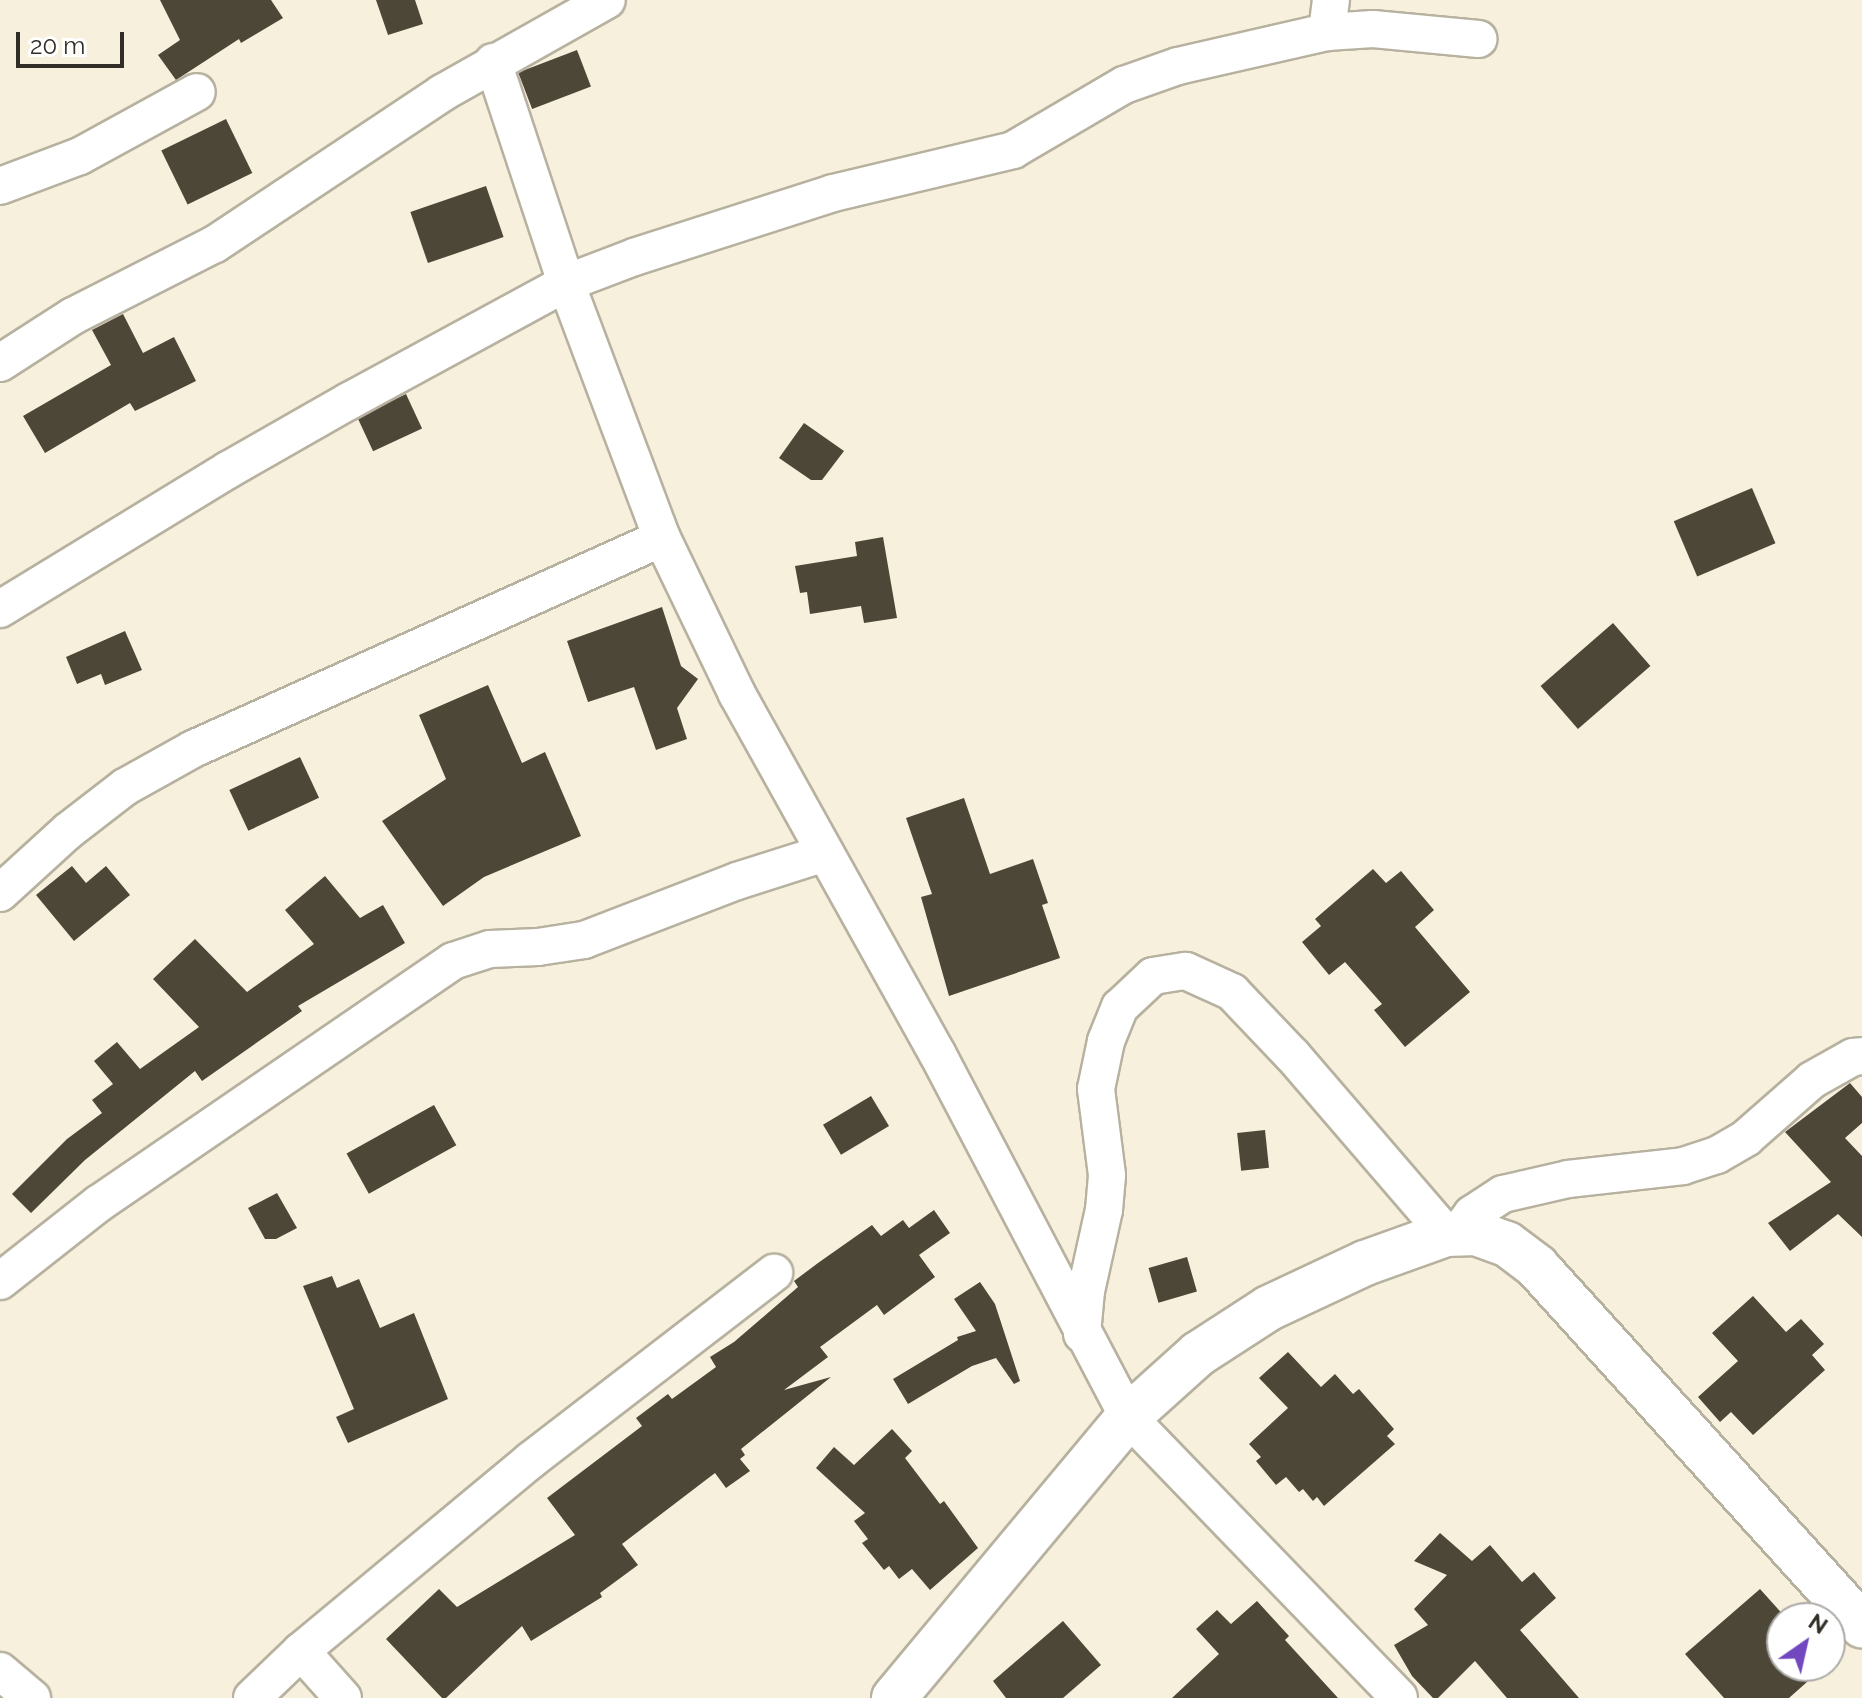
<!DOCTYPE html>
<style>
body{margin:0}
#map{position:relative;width:1862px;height:1698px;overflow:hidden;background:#f7f0dd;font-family:Raleway,sans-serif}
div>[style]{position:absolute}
.building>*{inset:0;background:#4d4738;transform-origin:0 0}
.roads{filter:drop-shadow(2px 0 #b7b19f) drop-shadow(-2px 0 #b7b19f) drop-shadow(0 2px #b7b19f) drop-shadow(0 -2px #b7b19f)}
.street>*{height:36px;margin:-18px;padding:0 18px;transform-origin:18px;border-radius:18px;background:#fff}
.secondary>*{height:44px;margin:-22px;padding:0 22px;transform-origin:22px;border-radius:22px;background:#fff}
span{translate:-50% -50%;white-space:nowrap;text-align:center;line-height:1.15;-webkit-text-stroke:8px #fff;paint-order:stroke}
.north{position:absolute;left:1766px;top:1602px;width:80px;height:80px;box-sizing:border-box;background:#fff;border:2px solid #adaba9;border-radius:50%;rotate:34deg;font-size:22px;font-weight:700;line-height:32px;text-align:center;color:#312e27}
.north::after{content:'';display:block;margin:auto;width:28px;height:36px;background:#7248c1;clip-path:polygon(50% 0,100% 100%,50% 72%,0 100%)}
.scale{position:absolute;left:16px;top:32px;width:108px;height:36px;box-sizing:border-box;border:4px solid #312e27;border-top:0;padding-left:10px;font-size:24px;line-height:28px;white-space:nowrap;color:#312e27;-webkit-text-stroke:6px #fff;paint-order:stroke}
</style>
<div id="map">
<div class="building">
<div style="clip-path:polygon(160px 0,271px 0,283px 18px,241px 43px,239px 39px,176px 80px,158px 55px,180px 40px)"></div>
<div style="clip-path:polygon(376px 0,415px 0,423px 24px,388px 35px)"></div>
<div style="left:577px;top:50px;width:39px;height:63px;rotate:69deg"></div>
<div style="left:226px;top:119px;width:60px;height:72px;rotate:64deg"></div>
<div style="left:486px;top:186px;width:54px;height:80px;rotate:71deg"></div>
<div style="clip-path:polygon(123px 314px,143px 353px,174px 337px,196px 381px,135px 411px,130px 403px,45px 453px,23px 416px,111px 365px,92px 330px)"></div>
<div style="left:406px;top:394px;width:38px;height:54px;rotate:65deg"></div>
<div style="clip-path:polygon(804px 423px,844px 451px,822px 480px,811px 480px,779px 458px)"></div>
<div style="left:1752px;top:488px;width:60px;height:85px;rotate:67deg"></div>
<div style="clip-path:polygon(883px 537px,897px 618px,864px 623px,861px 606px,810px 614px,807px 592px,800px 593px,795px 566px,857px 556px,855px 542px)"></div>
<div style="clip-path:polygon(662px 607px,681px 666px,698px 679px,677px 708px,687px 739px,656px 750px,634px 687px,588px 702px,567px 641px)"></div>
<div style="left:1613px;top:623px;width:57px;height:96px;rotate:49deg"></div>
<div style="clip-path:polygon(125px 631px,142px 670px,105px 685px,101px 674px,77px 684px,66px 657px)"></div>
<div style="clip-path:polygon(488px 685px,522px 763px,545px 752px,581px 836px,484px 877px,443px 906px,382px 821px,446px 779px,419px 715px)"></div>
<div style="left:300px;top:757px;width:45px;height:78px;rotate:65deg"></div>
<div style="clip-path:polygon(964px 798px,990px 874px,1033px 859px,1048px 903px,1042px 905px,1060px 958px,949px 996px,921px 897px,932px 894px,906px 818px)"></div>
<div style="clip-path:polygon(72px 866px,86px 883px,106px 866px,130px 895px,74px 941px,36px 895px)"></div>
<div style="clip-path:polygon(1373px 869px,1386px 883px,1401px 871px,1434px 910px,1415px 927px,1470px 992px,1405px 1047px,1374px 1010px,1382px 1004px,1345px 962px,1329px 975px,1302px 942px,1321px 926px,1315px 919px)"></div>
<div style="clip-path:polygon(325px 876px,360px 918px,383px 905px,405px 943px,298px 1006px,302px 1011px,202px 1081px,195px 1071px,85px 1160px,31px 1213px,12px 1194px,67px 1139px,102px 1113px,92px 1100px,113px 1084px,94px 1061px,117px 1042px,140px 1069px,199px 1027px,153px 979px,195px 939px,247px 992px,314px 944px,285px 910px)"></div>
<div style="clip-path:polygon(1850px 1083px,1862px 1097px,1862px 1123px,1845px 1138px,1862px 1156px,1862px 1237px,1838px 1214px,1790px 1251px,1768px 1223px,1831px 1182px,1785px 1132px)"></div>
<div style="left:871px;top:1096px;width:35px;height:56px;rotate:59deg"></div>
<div style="left:434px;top:1105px;width:46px;height:100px;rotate:61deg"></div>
<div style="left:1265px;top:1130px;width:38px;height:28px;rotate:84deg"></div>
<div style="clip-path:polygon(277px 1193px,297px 1228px,276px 1239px,265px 1239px,248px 1208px)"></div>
<div style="clip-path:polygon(934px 1210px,950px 1233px,919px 1255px,935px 1277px,884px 1315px,877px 1305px,820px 1347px,828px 1357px,784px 1390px,831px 1377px,741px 1449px,745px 1455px,740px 1459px,750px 1471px,726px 1488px,715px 1473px,622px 1544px,638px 1565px,600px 1593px,602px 1597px,531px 1641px,522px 1626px,446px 1698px,442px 1698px,386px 1639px,439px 1589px,457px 1607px,575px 1535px,547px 1498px,642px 1426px,636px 1418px,668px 1394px,672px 1399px,716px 1367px,710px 1357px,734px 1342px,798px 1287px,794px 1281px,818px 1263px,872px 1225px,881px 1236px,903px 1220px,909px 1228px)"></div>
<div style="left:1187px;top:1257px;width:36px;height:40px;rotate:74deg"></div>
<div style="clip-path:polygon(332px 1276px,337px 1288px,359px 1279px,380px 1328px,414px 1313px,448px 1399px,348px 1443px,336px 1417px,354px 1409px,303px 1286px)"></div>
<div style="clip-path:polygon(980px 1282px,995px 1304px,1020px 1381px,1014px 1384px,996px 1358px,972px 1366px,908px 1404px,893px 1379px,958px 1340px,957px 1337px,976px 1331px,954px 1299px)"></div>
<div style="clip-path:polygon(1753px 1296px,1786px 1332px,1801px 1319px,1824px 1344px,1812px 1355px,1825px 1370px,1753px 1435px,1731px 1412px,1720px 1422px,1698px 1397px,1738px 1361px,1712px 1333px)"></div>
<div style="clip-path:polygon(1288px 1352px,1321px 1387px,1335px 1374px,1353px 1394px,1359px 1389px,1394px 1429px,1387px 1436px,1395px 1444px,1324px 1506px,1317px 1497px,1313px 1501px,1303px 1489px,1299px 1492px,1286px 1477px,1276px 1485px,1256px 1461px,1261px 1457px,1249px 1444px,1288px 1408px,1259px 1378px)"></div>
<div style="clip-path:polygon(892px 1429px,912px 1451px,905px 1458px,940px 1504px,944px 1501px,978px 1548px,930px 1590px,912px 1569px,899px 1579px,889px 1566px,884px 1570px,862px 1543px,868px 1539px,854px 1521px,865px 1513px,816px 1468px,834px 1447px,854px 1465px)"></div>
<div style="clip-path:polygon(1440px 1533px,1472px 1561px,1490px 1545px,1522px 1582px,1534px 1572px,1556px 1598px,1520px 1630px,1579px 1698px,1507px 1698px,1475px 1661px,1438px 1698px,1433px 1698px,1412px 1676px,1394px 1645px,1428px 1625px,1414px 1609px,1447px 1575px,1414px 1561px)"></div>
<div style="clip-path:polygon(1760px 1589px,1786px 1618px,1782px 1618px,1782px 1666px,1825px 1666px,1789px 1698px,1724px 1698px,1685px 1654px)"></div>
<div style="clip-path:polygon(1257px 1601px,1289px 1636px,1285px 1640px,1338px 1698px,1172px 1698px,1219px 1654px,1196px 1629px,1217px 1610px,1231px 1624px)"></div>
<div style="clip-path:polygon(1063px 1621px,1101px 1665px,1063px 1698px,1006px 1698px,993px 1681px)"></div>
</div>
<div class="roads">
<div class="street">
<div style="left:1327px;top:32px;width:32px;rotate:-83deg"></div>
<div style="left:493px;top:62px;width:233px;rotate:71.7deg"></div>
<div style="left:566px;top:283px;width:272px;rotate:69.4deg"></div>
<div style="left:662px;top:538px;width:173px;rotate:64.3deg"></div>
<div style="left:737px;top:694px;width:411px;rotate:60.9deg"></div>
<div style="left:937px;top:1053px;width:411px;rotate:62.3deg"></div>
<div style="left:1128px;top:1417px;width:390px;rotate:46deg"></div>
<div style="left:0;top:186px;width:85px;rotate:-20.6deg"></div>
<div style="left:80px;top:156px;width:133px;rotate:-28.7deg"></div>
<div style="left:0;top:363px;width:87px;rotate:-32.8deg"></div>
<div style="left:73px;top:316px;width:159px;rotate:-26.9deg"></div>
<div style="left:215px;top:244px;width:273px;rotate:-33.6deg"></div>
<div style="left:442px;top:93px;width:189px;rotate:-29.4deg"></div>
<div style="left:0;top:609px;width:267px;rotate:-31.4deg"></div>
<div style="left:228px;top:470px;width:139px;rotate:-29.7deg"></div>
<div style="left:349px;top:401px;width:247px;rotate:-28.5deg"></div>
<div style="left:566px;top:283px;width:73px;rotate:-20.9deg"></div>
<div style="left:634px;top:257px;width:209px;rotate:-17.8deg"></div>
<div style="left:833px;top:193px;width:185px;rotate:-13.4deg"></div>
<div style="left:1013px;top:150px;width:129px;rotate:-30.4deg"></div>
<div style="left:1124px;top:85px;width:57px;rotate:-19.4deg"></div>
<div style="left:1178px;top:66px;width:153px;rotate:-12.9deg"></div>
<div style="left:1327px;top:32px;width:46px;rotate:-3.7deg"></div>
<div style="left:1373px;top:29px;width:106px;rotate:5.4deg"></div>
<div style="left:0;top:893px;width:92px;rotate:-42.4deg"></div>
<div style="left:68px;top:831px;width:72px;rotate:-37.7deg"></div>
<div style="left:125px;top:787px;width:78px;rotate:-29.2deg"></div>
<div style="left:193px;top:749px;width:514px;rotate:-24.22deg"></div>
<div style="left:1457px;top:1234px;width:25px;rotate:-53deg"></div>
<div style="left:1472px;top:1214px;width:37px;rotate:-33deg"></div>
<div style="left:1503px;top:1194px;width:67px;rotate:-13deg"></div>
<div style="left:1568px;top:1179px;width:116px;rotate:-6.4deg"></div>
<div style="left:1683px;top:1166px;width:36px;rotate:-18deg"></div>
<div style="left:1717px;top:1155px;width:34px;rotate:-30deg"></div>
<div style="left:1746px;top:1138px;width:88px;rotate:-41.3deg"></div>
<div style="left:1812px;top:1080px;width:47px;rotate:-29.3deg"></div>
<div style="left:1853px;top:1057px;width:9px;rotate:-6deg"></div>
<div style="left:0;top:1281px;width:125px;rotate:-38.2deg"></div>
<div style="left:98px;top:1204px;width:430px;rotate:-34.4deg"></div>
<div style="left:453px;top:961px;width:39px;rotate:-18deg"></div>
<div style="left:490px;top:949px;width:48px;rotate:-2.4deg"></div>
<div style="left:538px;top:947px;width:47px;rotate:-8.7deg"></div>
<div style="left:584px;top:940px;width:164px;rotate:-21.1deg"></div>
<div style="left:737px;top:881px;width:92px;rotate:-17.7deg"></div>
<div style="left:1082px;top:1334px;width:43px;rotate:-84.7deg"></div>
<div style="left:1086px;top:1291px;width:83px;rotate:-77.5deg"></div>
<div style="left:1104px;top:1210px;width:35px;rotate:-85deg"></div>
<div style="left:1107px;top:1175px;width:87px;rotate:-97.3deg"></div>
<div style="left:1096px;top:1089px;width:49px;rotate:-78.2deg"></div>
<div style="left:1106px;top:1041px;width:37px;rotate:-68deg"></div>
<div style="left:1120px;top:1007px;width:45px;rotate:-43.2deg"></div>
<div style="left:1153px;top:976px;width:33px;rotate:-9deg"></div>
<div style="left:1186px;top:971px;width:51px;rotate:24.5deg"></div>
<div style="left:1232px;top:992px;width:88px;rotate:46.4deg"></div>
<div style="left:1293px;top:1056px;width:235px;rotate:49.3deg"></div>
<div style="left:301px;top:1651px;width:63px;rotate:48.2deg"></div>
<div style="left:0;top:1671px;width:42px;rotate:40.2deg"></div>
<div style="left:252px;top:1698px;width:68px;rotate:-43.8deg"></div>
<div style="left:301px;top:1651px;width:299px;rotate:-39.7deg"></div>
<div style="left:531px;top:1460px;width:307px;rotate:-37.6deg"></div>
</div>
<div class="secondary">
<div style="left:894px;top:1698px;width:366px;rotate:-50.2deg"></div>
<div style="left:1128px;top:1417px;width:94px;rotate:-42deg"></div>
<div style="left:1198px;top:1354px;width:85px;rotate:-32.9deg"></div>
<div style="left:1269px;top:1308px;width:106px;rotate:-25.1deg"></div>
<div style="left:1365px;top:1263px;width:86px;rotate:-19.7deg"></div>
<div style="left:1446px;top:1234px;width:30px;rotate:-2deg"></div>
<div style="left:1476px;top:1233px;width:33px;rotate:20deg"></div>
<div style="left:1507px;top:1244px;width:38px;rotate:37deg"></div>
<div style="left:1537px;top:1267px;width:484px;rotate:47.8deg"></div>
</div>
</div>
<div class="north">N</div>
<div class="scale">20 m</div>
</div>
